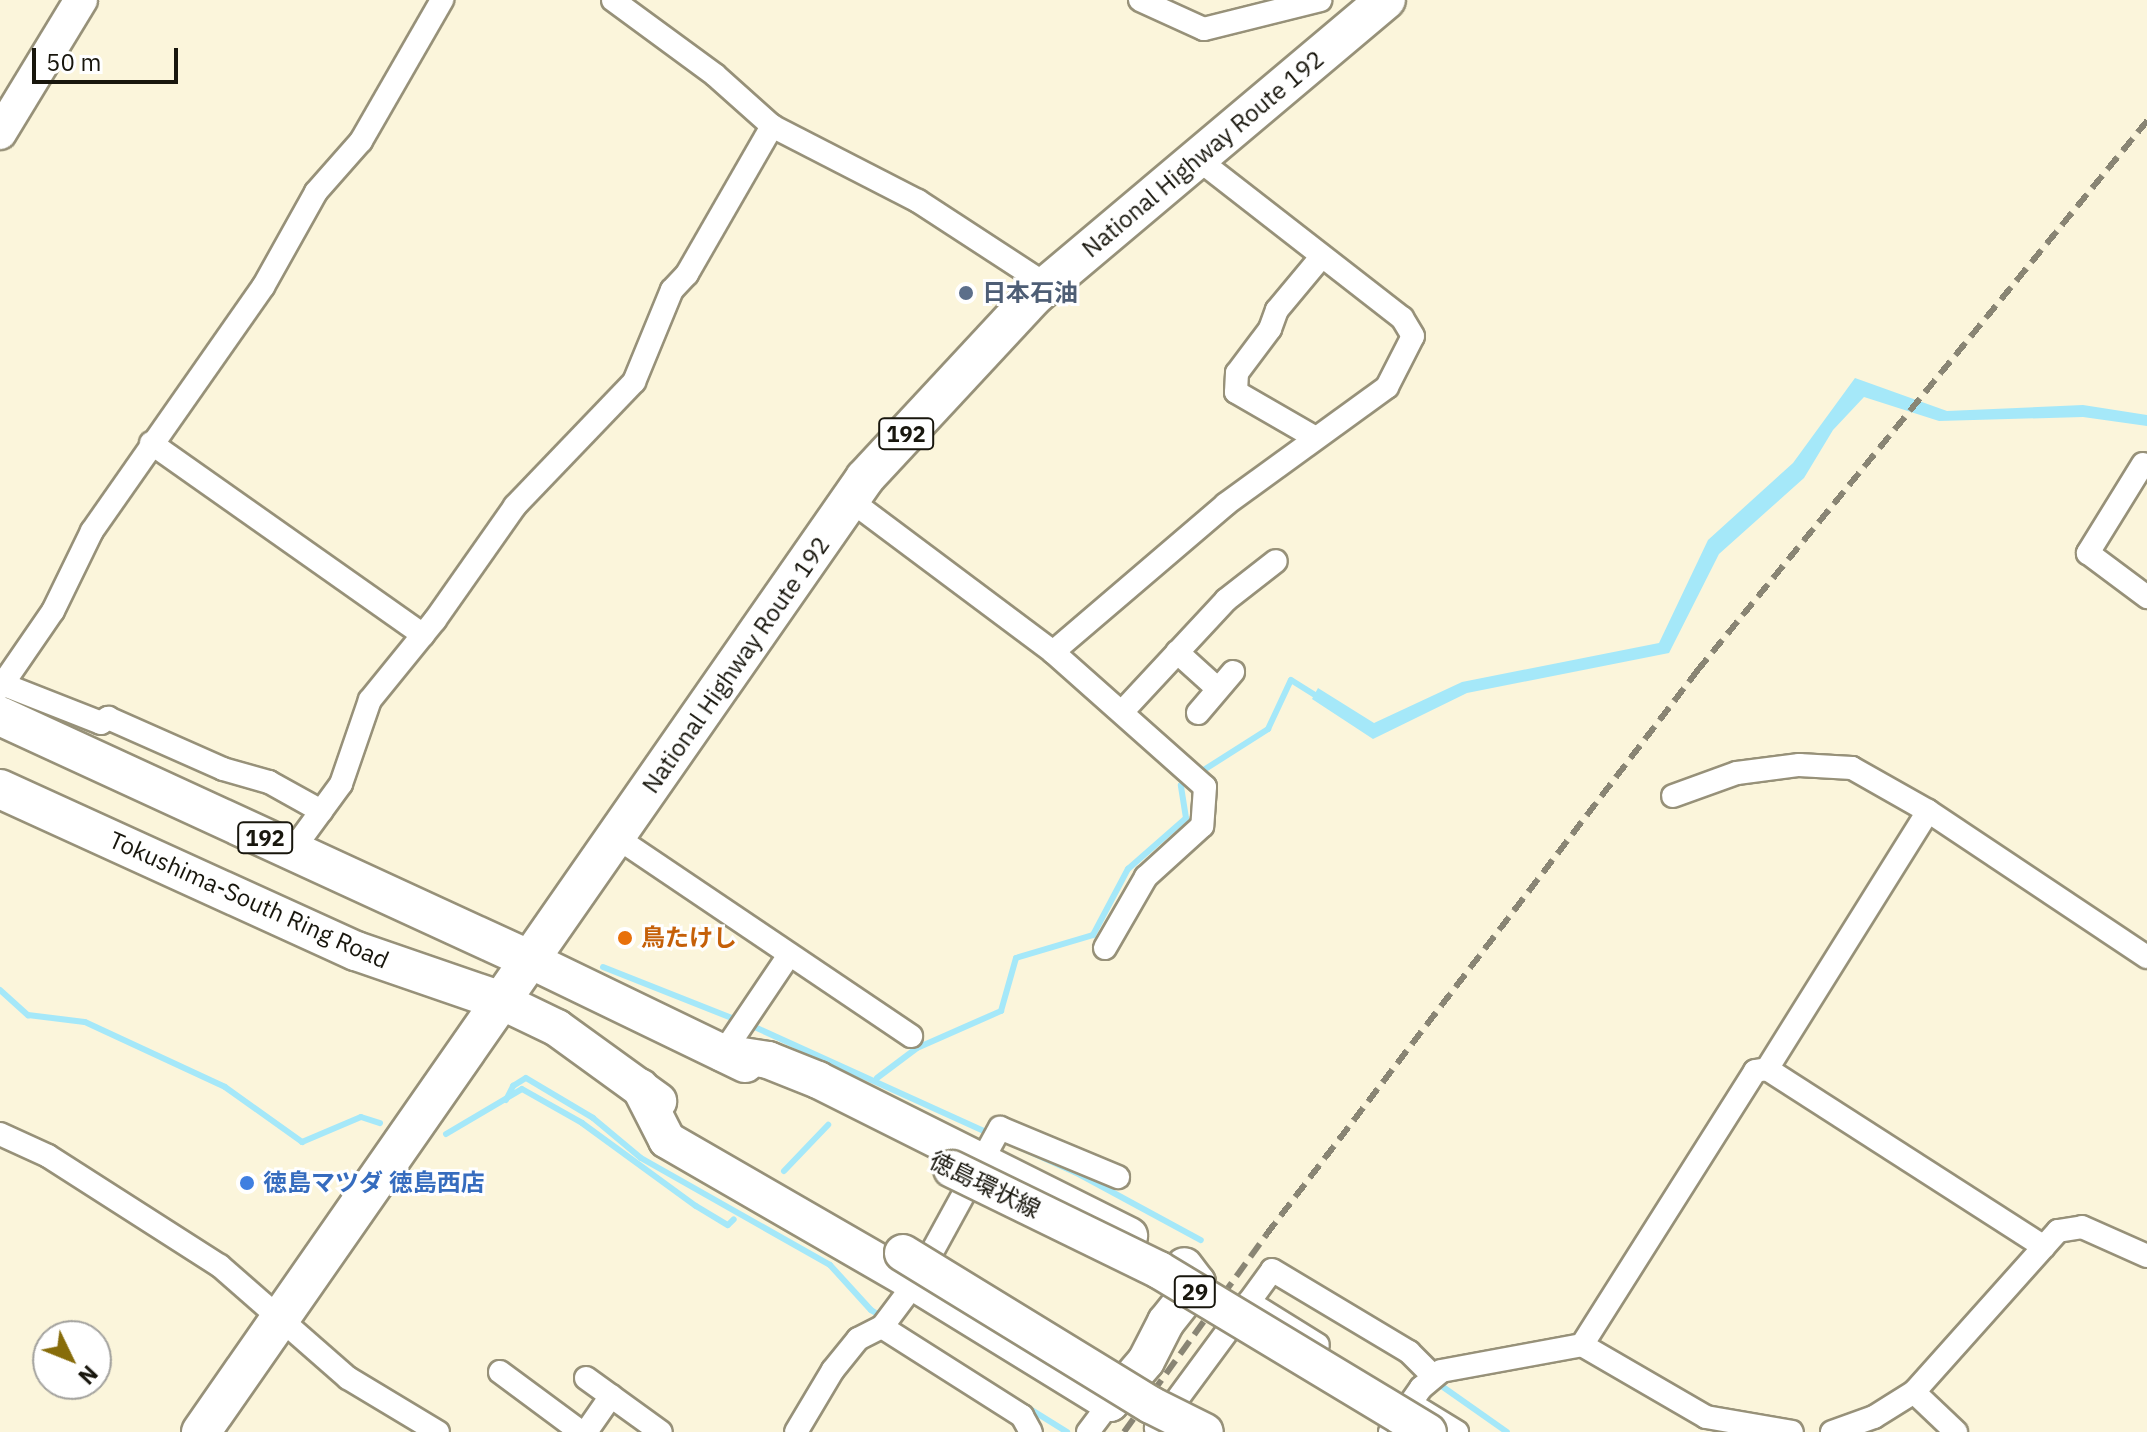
<!DOCTYPE html>
<meta charset="utf-8">
<style>
body{margin:0}
#map{position:relative;width:2147px;height:1432px;overflow:hidden;background:#fbf5db;font-family:"IBM Plex Sans","Noto Sans JP",sans-serif}
div>[style]{position:absolute}
.water>*{inset:0;background:#a5e8f9}
.stream>*{height:6px;margin:-3px;padding:0 3px;transform-origin:3px;border-radius:3px;background:#a5e8f9}
.roads{filter:drop-shadow(2px 0 #979179) drop-shadow(-2px 0 #979179) drop-shadow(0 2px #979179) drop-shadow(0 -2px #979179)}
.minor>*{height:22px;margin:-11px;padding:0 11px;transform-origin:11px;border-radius:11px;background:#fff}
.secondary>*{height:32px;margin:-16px;padding:0 16px;transform-origin:16px;border-radius:16px;background:#fff}
.primary>*{height:36px;margin:-18px;padding:0 18px;transform-origin:18px;border-radius:18px;background:#fff}
.trunk>*{height:38px;margin:-19px;padding:0 19px;transform-origin:19px;border-radius:19px;background:#fff}
.rail>*{height:6px;margin-top:-3px;transform-origin:0;background:repeating-linear-gradient(90deg,#898574 0 16px,transparent 0 24px)}
.bridges{filter:drop-shadow(2px 0 #979179) drop-shadow(-2px 0 #979179) drop-shadow(0 2px #979179) drop-shadow(0 -2px #979179)}
.primary-bridge>*{height:36px;margin:-18px;padding:0 18px;transform-origin:18px;border-radius:18px;background:#fff}
.dots>*{width:22px;height:22px;translate:-50% -50%;box-sizing:border-box;border:4px solid #fff;border-radius:50%}
span{translate:-50% -50%;white-space:nowrap;text-align:center;line-height:1.15;-webkit-text-stroke:6px #fff;paint-order:stroke}
.shield-label span{padding:2px 6px;background:#fff;border:2px solid;border-radius:6px;-webkit-text-stroke-width:0}
.shield-label{font-size:22px;color:#18160d;font-weight:700}
.street-label{font-size:24px;color:#18160d}
.service-label{font-size:24px;color:#4e5e75;font-weight:700}
.left{translate:0 -50%;text-align:left}
.food-label{font-size:24px;color:#c56008;font-weight:700}
.shop-label{font-size:24px;color:#366cbe;font-weight:700}
.north{position:absolute;left:32px;top:1320px;width:80px;height:80px;box-sizing:border-box;background:#fff;border:2px solid #a3a29e;border-radius:50%;rotate:133deg;font-size:22px;font-weight:700;line-height:32px;text-align:center;color:#18160d}
.north::after{content:'';display:block;margin:auto;width:28px;height:36px;background:#876c0a;clip-path:polygon(50% 0,100% 100%,50% 72%,0 100%)}
.scale{position:absolute;left:32px;top:48px;width:146px;height:36px;box-sizing:border-box;border:4px solid #18160d;border-top:0;padding-left:10px;font-size:24px;line-height:28px;white-space:nowrap;color:#18160d;-webkit-text-stroke:6px #fff;paint-order:stroke}
</style>
<div id="map">
<div class="water">
<div style="clip-path:polygon(1855px 378px,1947px 411px,2083px 405px,2147px 415px,2147px 426px,2083px 417px,1939px 421px,1864px 397px,1833px 430px,1804px 478px,1719px 554px,1669px 653px,1467px 693px,1373px 739px,1312px 699px,1318px 688px,1374px 723px,1462px 682px,1659px 643px,1708px 540px,1793px 463px)"></div>
</div>
<div class="stream">
<div style="left:1199px;top:773px;width:82px;rotate:-32.5deg"></div>
<div style="left:1268px;top:729px;width:54px;rotate:-64.9deg"></div>
<div style="left:1291px;top:680px;width:32px;rotate:32deg"></div>
<div style="left:603px;top:967px;width:144px;rotate:21.6deg"></div>
<div style="left:0;top:990px;width:38px;rotate:42deg"></div>
<div style="left:28px;top:1015px;width:57px;rotate:7deg"></div>
<div style="left:85px;top:1022px;width:154px;rotate:24.9deg"></div>
<div style="left:225px;top:1087px;width:95px;rotate:35.5deg"></div>
<div style="left:302px;top:1142px;width:64px;rotate:-23deg"></div>
<div style="left:361px;top:1117px;width:20px;rotate:18deg"></div>
<div style="left:748px;top:1024px;width:359px;rotate:24.4deg"></div>
<div style="left:1075px;top:1172px;width:143px;rotate:28.4deg"></div>
<div style="left:877px;top:1078px;width:50px;rotate:-36.9deg"></div>
<div style="left:917px;top:1048px;width:92px;rotate:-23.8deg"></div>
<div style="left:1001px;top:1011px;width:55px;rotate:-74.2deg"></div>
<div style="left:1016px;top:958px;width:80px;rotate:-16.6deg"></div>
<div style="left:1093px;top:935px;width:75px;rotate:-62.1deg"></div>
<div style="left:1128px;top:869px;width:77px;rotate:-41.3deg"></div>
<div style="left:1186px;top:818px;width:33px;rotate:-99deg"></div>
<div style="left:1181px;top:785px;width:10px;rotate:-29deg"></div>
<div style="left:506px;top:1100px;width:16px;rotate:-63deg"></div>
<div style="left:513px;top:1086px;width:15px;rotate:-32deg"></div>
<div style="left:526px;top:1078px;width:78px;rotate:30.8deg"></div>
<div style="left:593px;top:1118px;width:62px;rotate:39.8deg"></div>
<div style="left:641px;top:1158px;width:217px;rotate:29.5deg"></div>
<div style="left:830px;top:1265px;width:61px;rotate:47.7deg"></div>
<div style="left:871px;top:1310px;width:231px;rotate:31.9deg"></div>
<div style="left:446px;top:1134px;width:88px;rotate:-30.6deg"></div>
<div style="left:522px;top:1089px;width:69px;rotate:29.5deg"></div>
<div style="left:582px;top:1123px;width:141px;rotate:36.1deg"></div>
<div style="left:696px;top:1206px;width:37px;rotate:31deg"></div>
<div style="left:728px;top:1225px;width:8px;rotate:-45deg"></div>
<div style="left:784px;top:1171px;width:64px;rotate:-46.3deg"></div>
<div style="left:1443px;top:1387px;width:78px;rotate:35.1deg"></div>
</div>
<div class="roads">
<div class="minor">
<div style="left:613px;top:0;width:127px;rotate:36.3deg"></div>
<div style="left:715px;top:75px;width:76px;rotate:41.8deg"></div>
<div style="left:772px;top:126px;width:164px;rotate:27.2deg"></div>
<div style="left:918px;top:201px;width:154px;rotate:33.1deg"></div>
<div style="left:1140px;top:0;width:70px;rotate:24.4deg"></div>
<div style="left:1204px;top:29px;width:120px;rotate:-14deg"></div>
<div style="left:1314px;top:437px;width:90px;rotate:-150deg"></div>
<div style="left:1236px;top:392px;width:19px;rotate:-87deg"></div>
<div style="left:1237px;top:373px;width:55px;rotate:-53.1deg"></div>
<div style="left:1270px;top:329px;width:20px;rotate:-70deg"></div>
<div style="left:1277px;top:310px;width:70px;rotate:-50.2deg"></div>
<div style="left:151px;top:443px;width:333px;rotate:35.2deg"></div>
<div style="left:2143px;top:464px;width:105px;rotate:121.7deg"></div>
<div style="left:2088px;top:553px;width:74px;rotate:36.7deg"></div>
<div style="left:850px;top:500px;width:254px;rotate:36.8deg"></div>
<div style="left:1053px;top:652px;width:203px;rotate:41.6deg"></div>
<div style="left:1205px;top:787px;width:39px;rotate:94deg"></div>
<div style="left:1202px;top:826px;width:76px;rotate:137.7deg"></div>
<div style="left:1146px;top:877px;width:82px;rotate:120deg"></div>
<div style="left:1053px;top:652px;width:228px;rotate:-40.5deg"></div>
<div style="left:1226px;top:504px;width:199px;rotate:-36deg"></div>
<div style="left:1387px;top:387px;width:57px;rotate:-63deg"></div>
<div style="left:1413px;top:336px;width:21px;rotate:-121deg"></div>
<div style="left:1402px;top:318px;width:259px;rotate:-142.1deg"></div>
<div style="left:1177px;top:652px;width:55px;rotate:42.1deg"></div>
<div style="left:2px;top:684px;width:106px;rotate:21.5deg"></div>
<div style="left:101px;top:723px;width:9px;rotate:-36deg"></div>
<div style="left:108px;top:718px;width:126px;rotate:23.9deg"></div>
<div style="left:223px;top:769px;width:48px;rotate:15.8deg"></div>
<div style="left:269px;top:782px;width:60px;rotate:29.1deg"></div>
<div style="left:0;top:688px;width:93px;rotate:-55.5deg"></div>
<div style="left:53px;top:611px;width:89px;rotate:-64deg"></div>
<div style="left:92px;top:531px;width:298px;rotate:-55deg"></div>
<div style="left:263px;top:287px;width:109px;rotate:-60.8deg"></div>
<div style="left:316px;top:192px;width:68px;rotate:-48.6deg"></div>
<div style="left:361px;top:141px;width:163px;rotate:-60.1deg"></div>
<div style="left:1122px;top:712px;width:153px;rotate:-47.1deg"></div>
<div style="left:1226px;top:600px;width:63px;rotate:-38deg"></div>
<div style="left:1198px;top:713px;width:54px;rotate:-49.5deg"></div>
<div style="left:1673px;top:796px;width:68px;rotate:-19.8deg"></div>
<div style="left:1737px;top:773px;width:63px;rotate:-7.4deg"></div>
<div style="left:1799px;top:765px;width:53px;rotate:3.2deg"></div>
<div style="left:1852px;top:768px;width:87px;rotate:29.5deg"></div>
<div style="left:616px;top:837px;width:356px;rotate:34deg"></div>
<div style="left:292px;top:851px;width:83px;rotate:-53.8deg"></div>
<div style="left:341px;top:784px;width:89px;rotate:-71deg"></div>
<div style="left:370px;top:700px;width:103px;rotate:-50.9deg"></div>
<div style="left:435px;top:620px;width:139px;rotate:-54.9deg"></div>
<div style="left:515px;top:506px;width:172px;rotate:-46.2deg"></div>
<div style="left:634px;top:382px;width:100px;rotate:-67.6deg"></div>
<div style="left:672px;top:290px;width:22px;rotate:-47deg"></div>
<div style="left:687px;top:274px;width:171px;rotate:-60.1deg"></div>
<div style="left:723px;top:1053px;width:118px;rotate:-56deg"></div>
<div style="left:1767px;top:1069px;width:329px;rotate:32.7deg"></div>
<div style="left:0;top:1134px;width:53px;rotate:24.6deg"></div>
<div style="left:48px;top:1156px;width:204px;rotate:32.6deg"></div>
<div style="left:220px;top:1266px;width:170px;rotate:41.2deg"></div>
<div style="left:348px;top:1378px;width:105px;rotate:31deg"></div>
<div style="left:1249px;top:1302px;width:39px;rotate:-54deg"></div>
<div style="left:1272px;top:1270px;width:160px;rotate:30.9deg"></div>
<div style="left:1409px;top:1352px;width:34px;rotate:45deg"></div>
<div style="left:882px;top:1327px;width:166px;rotate:32.4deg"></div>
<div style="left:1022px;top:1416px;width:18px;rotate:61deg"></div>
<div style="left:1582px;top:1345px;width:324px;rotate:-57.7deg"></div>
<div style="left:1755px;top:1071px;width:12px;rotate:-9deg"></div>
<div style="left:1767px;top:1069px;width:304px;rotate:-58deg"></div>
<div style="left:1928px;top:811px;width:263px;rotate:33.7deg"></div>
<div style="left:500px;top:1372px;width:101px;rotate:36.5deg"></div>
<div style="left:586px;top:1378px;width:92px;rotate:35.8deg"></div>
<div style="left:1914px;top:1392px;width:58px;rotate:43.6deg"></div>
<div style="left:1418px;top:1408px;width:46px;rotate:31.6deg"></div>
<div style="left:586px;top:1432px;width:44px;rotate:-55.2deg"></div>
<div style="left:796px;top:1432px;width:72px;rotate:-59.2deg"></div>
<div style="left:833px;top:1370px;width:40px;rotate:-51deg"></div>
<div style="left:858px;top:1339px;width:27px;rotate:-27deg"></div>
<div style="left:882px;top:1327px;width:55px;rotate:-53.1deg"></div>
<div style="left:915px;top:1283px;width:177px;rotate:-61.3deg"></div>
<div style="left:1000px;top:1128px;width:128px;rotate:22.6deg"></div>
<div style="left:1088px;top:1432px;width:36px;rotate:-53deg"></div>
<div style="left:1165px;top:1432px;width:10px;rotate:-156deg"></div>
<div style="left:1156px;top:1428px;width:157px;rotate:-53.6deg"></div>
<div style="left:1249px;top:1302px;width:81px;rotate:31.9deg"></div>
<div style="left:1390px;top:1432px;width:54px;rotate:-54.8deg"></div>
<div style="left:1421px;top:1388px;width:26px;rotate:-40deg"></div>
<div style="left:1441px;top:1371px;width:143px;rotate:-10.4deg"></div>
<div style="left:1582px;top:1345px;width:143px;rotate:30.1deg"></div>
<div style="left:1706px;top:1417px;width:87px;rotate:9.9deg"></div>
<div style="left:1832px;top:1432px;width:45px;rotate:-19.7deg"></div>
<div style="left:1874px;top:1417px;width:47px;rotate:-32deg"></div>
<div style="left:1914px;top:1392px;width:216px;rotate:-48.2deg"></div>
<div style="left:2058px;top:1231px;width:24px;rotate:-9deg"></div>
<div style="left:2082px;top:1227px;width:71px;rotate:24deg"></div>
</div>
<div class="secondary">
<div style="left:0;top:133px;width:156px;rotate:-58.7deg"></div>
</div>
<div class="primary">
<div style="left:530px;top:960px;width:239px;rotate:25.8deg"></div>
<div style="left:501px;top:1001px;width:62px;rotate:25.7deg"></div>
<div style="left:557px;top:1028px;width:125px;rotate:35.9deg"></div>
<div style="left:723px;top:1053px;width:46px;rotate:8.8deg"></div>
<div style="left:768px;top:1060px;width:54px;rotate:21.8deg"></div>
<div style="left:818px;top:1080px;width:348px;rotate:26.6deg"></div>
<div style="left:640px;top:1087px;width:59px;rotate:63deg"></div>
<div style="left:667px;top:1140px;width:286px;rotate:30deg"></div>
<div style="left:915px;top:1283px;width:229px;rotate:31.6deg"></div>
<div style="left:1110px;top:1403px;width:55px;rotate:-49.4deg"></div>
<div style="left:1146px;top:1361px;width:44px;rotate:-62.9deg"></div>
<div style="left:1166px;top:1322px;width:50px;rotate:-51.5deg"></div>
<div style="left:1197px;top:1283px;width:21px;rotate:-127deg"></div>
</div>
<div class="trunk">
<div style="left:0;top:716px;width:583px;rotate:24.72deg"></div>
<div style="left:0;top:789px;width:391px;rotate:24.5deg"></div>
<div style="left:356px;top:951px;width:153px;rotate:19deg"></div>
<div style="left:201px;top:1432px;width:1162px;rotate:-55.16deg"></div>
<div style="left:865px;top:478px;width:248px;rotate:-47.1deg"></div>
<div style="left:1034px;top:296px;width:460px;rotate:-40.1deg"></div>
</div>
</div>
<div class="rail">
<div style="left:1124px;top:1432px;width:243px;rotate:-54.2deg"></div>
<div style="left:1266px;top:1235px;width:710px;rotate:-52.61deg"></div>
<div style="left:1697px;top:671px;width:711px;rotate:-50.71deg"></div>
</div>
<div class="bridges">
<div class="primary-bridge">
<div style="left:952px;top:1169px;width:230px;rotate:26deg"></div>
<div style="left:1159px;top:1270px;width:314px;rotate:31.1deg"></div>
<div style="left:903px;top:1253px;width:291px;rotate:31.5deg"></div>
<div style="left:1151px;top:1405px;width:60px;rotate:26.6deg"></div>
</div>
</div>
<div class="dots">
<div style="left:966px;top:293px;background:#5c6f8a"></div>
<div style="left:625px;top:938px;background:#e8710a"></div>
<div style="left:247px;top:1183px;background:#3f7fe0"></div>
</div>
<div class="shield-label">
<span style="left:906px;top:434px">192</span>
<span style="left:265px;top:838px">192</span>
<span style="left:1195px;top:1292px">29</span>
</div>
<div class="street-label">
<span style="left:1203px;top:154px;rotate:-40deg">National Highway Route 192</span>
<span style="left:736px;top:665px;rotate:-55deg">National Highway Route 192</span>
<span style="left:249px;top:900px;rotate:24deg">Tokushima-South Ring Road</span>
<span style="left:985px;top:1185px;rotate:26deg">徳島環状線</span>
</div>
<div class="service-label">
<span class="left" style="left:982px;top:293px">日本石油</span>
</div>
<div class="food-label">
<span class="left" style="left:641px;top:938px">鳥たけし</span>
</div>
<div class="shop-label">
<span class="left" style="left:263px;top:1183px">徳島マツダ 徳島西店</span>
</div>
<div class="north">N</div>
<div class="scale">50 m</div>
</div>
